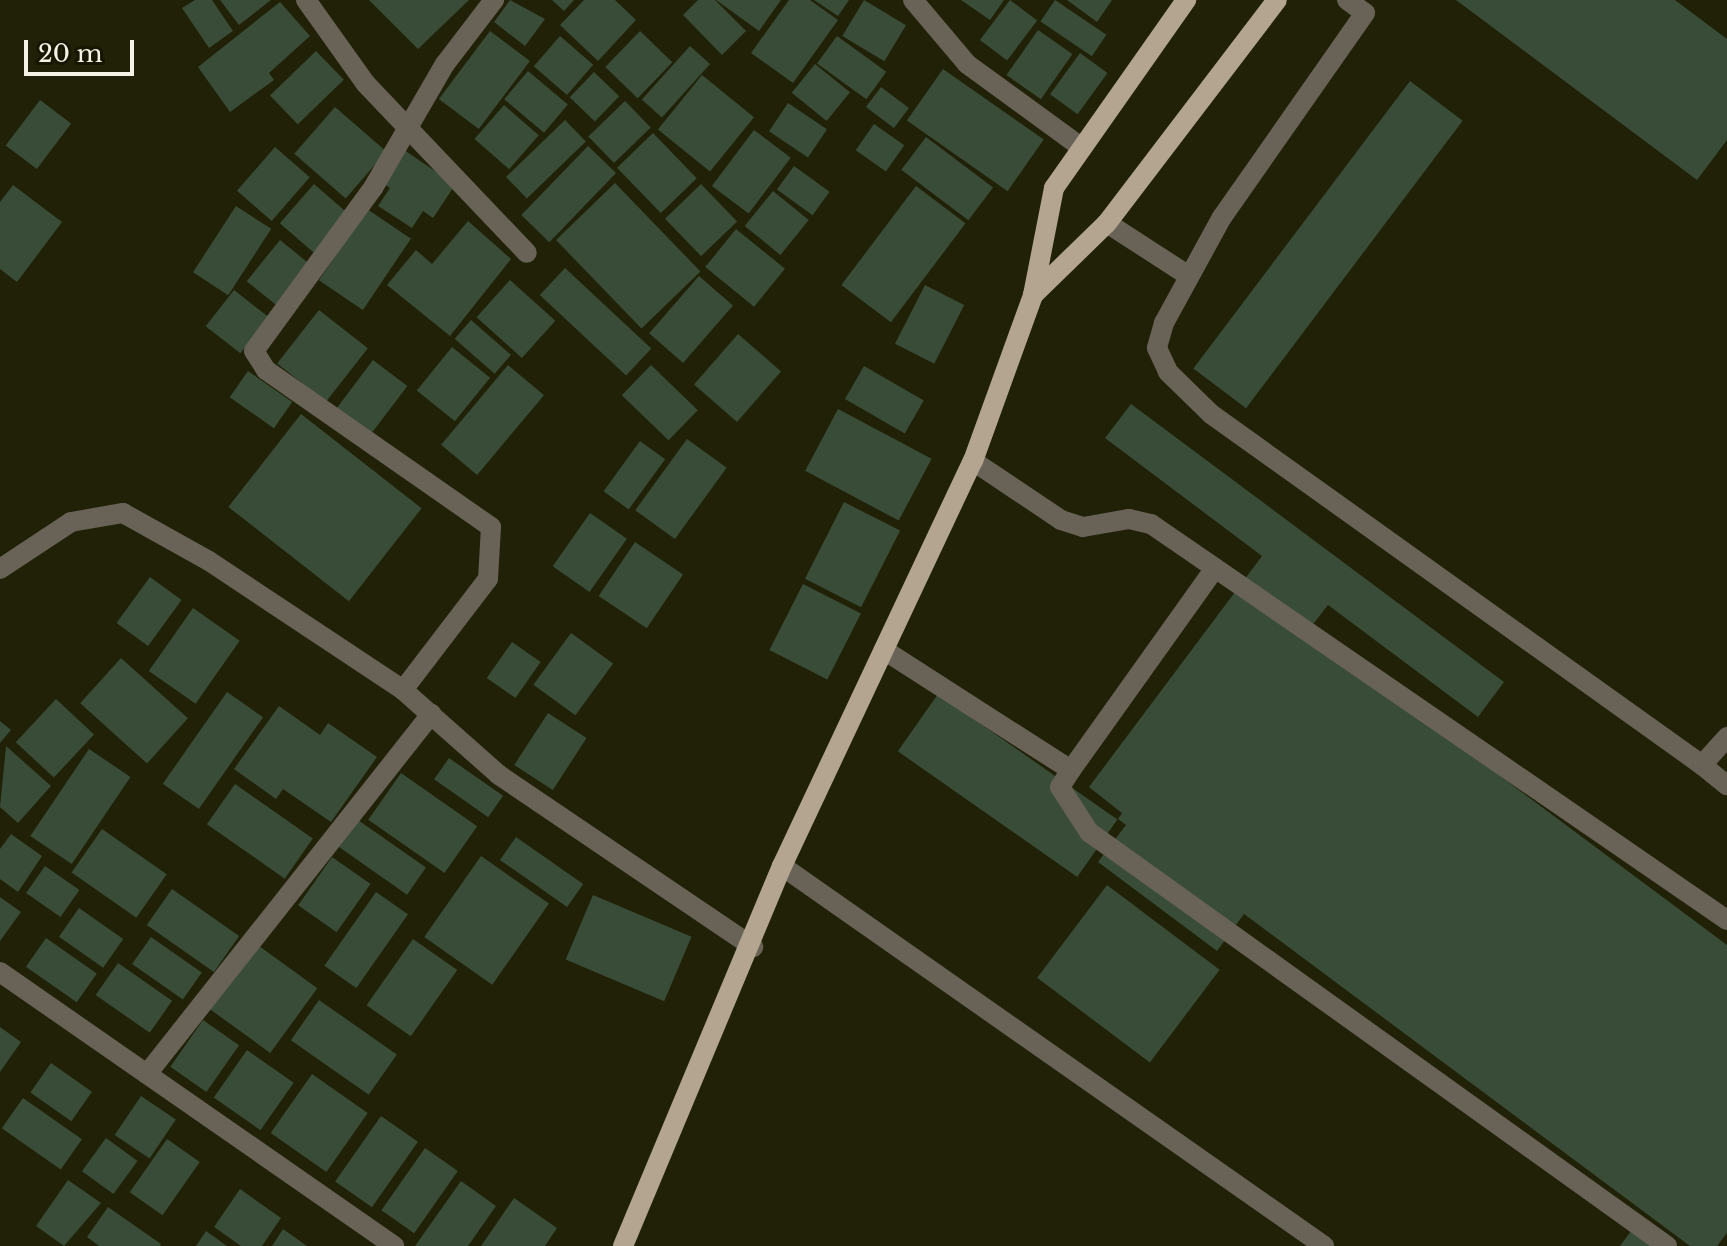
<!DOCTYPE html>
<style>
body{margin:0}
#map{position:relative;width:1727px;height:1246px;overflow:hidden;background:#202107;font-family:"Libre Baskerville",serif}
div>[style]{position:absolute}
.building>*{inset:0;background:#394c37;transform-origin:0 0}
.minor>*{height:20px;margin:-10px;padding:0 10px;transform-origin:10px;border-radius:10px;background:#686257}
.major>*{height:20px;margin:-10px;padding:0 10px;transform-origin:10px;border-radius:10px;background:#b3a58f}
span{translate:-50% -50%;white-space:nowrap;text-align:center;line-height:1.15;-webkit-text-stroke:7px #171701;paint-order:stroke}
.scale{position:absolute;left:24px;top:40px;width:110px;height:36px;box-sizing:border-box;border:4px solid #f3f4e5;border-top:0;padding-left:10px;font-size:24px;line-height:28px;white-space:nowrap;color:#f3f4e5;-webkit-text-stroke:6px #171701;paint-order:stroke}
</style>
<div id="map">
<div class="building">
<div style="clip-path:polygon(195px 0,212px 0,233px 31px,209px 48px,182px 8px)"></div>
<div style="clip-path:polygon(220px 0,271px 0,239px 25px)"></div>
<div style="clip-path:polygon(369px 0,469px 0,418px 49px)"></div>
<div style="clip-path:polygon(510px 0,545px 19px,525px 46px,494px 22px)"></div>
<div style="clip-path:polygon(552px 0,574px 0,564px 11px)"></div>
<div style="clip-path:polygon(584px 0,615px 0,636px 20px,598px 61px,560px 25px)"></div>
<div style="clip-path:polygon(698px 0,715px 0,746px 31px,722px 55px,683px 15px)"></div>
<div style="clip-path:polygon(716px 0,781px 0,759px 31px)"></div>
<div style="clip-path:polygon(789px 0,810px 0,838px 20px,793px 83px,751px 53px)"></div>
<div style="clip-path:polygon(814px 0,849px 0,838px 16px)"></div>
<div style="left:864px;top:0;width:49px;height:42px;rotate:31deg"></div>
<div style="clip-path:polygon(961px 0,1004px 0,990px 20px)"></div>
<div style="left:1010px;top:0;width:34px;height:50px;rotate:37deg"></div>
<div style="left:1055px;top:0;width:62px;height:26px;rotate:34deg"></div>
<div style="clip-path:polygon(1067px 0,1112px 0,1097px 22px)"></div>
<div style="clip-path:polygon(1456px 0,1675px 0,1727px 39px,1727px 140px,1697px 180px)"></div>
<div style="clip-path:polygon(280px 2px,310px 36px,269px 73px,274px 80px,230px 112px,198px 67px)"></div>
<div style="left:1038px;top:30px;width:42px;height:55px;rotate:35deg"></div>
<div style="left:490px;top:31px;width:50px;height:85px;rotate:37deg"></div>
<div style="left:640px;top:31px;width:45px;height:50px;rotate:44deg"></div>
<div style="left:560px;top:36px;width:44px;height:40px;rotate:41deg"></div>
<div style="left:837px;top:36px;width:61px;height:34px;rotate:36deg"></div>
<div style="left:690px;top:46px;width:27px;height:72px;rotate:42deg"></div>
<div style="left:316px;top:51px;width:40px;height:64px;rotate:46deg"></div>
<div style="left:1080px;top:53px;width:34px;height:51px;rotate:36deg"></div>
<div style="left:815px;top:64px;width:45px;height:37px;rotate:39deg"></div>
<div style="left:943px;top:69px;width:123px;height:63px;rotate:35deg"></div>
<div style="left:528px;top:71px;width:52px;height:37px;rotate:40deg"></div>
<div style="left:594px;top:72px;width:35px;height:35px;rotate:44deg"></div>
<div style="left:702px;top:75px;width:67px;height:70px;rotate:39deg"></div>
<div style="left:1410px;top:81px;width:66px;height:360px;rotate:37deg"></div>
<div style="left:881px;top:87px;width:35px;height:25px;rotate:37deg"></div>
<div style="left:40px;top:100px;width:39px;height:57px;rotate:37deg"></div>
<div style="left:625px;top:101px;width:37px;height:51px;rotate:46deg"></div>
<div style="left:788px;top:103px;width:47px;height:34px;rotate:34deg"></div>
<div style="left:504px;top:105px;width:46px;height:45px;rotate:41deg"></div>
<div style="left:335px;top:107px;width:68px;height:62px;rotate:41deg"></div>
<div style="left:565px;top:120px;width:30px;height:82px;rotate:46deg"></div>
<div style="left:874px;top:124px;width:37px;height:32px;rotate:35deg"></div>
<div style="left:754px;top:130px;width:46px;height:70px;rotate:37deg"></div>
<div style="left:653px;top:133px;width:63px;height:50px;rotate:46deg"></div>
<div style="left:926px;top:137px;width:84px;height:41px;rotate:37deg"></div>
<div style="left:588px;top:146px;width:39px;height:96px;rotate:44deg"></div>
<div style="left:275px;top:147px;width:46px;height:58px;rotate:41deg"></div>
<div style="clip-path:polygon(400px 147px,455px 185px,433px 218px,423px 211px,412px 228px,378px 206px,390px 188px,377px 179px)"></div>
<div style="left:794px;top:166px;width:44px;height:29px;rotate:36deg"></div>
<div style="left:615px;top:183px;width:123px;height:82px;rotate:46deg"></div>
<div style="left:314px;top:184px;width:45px;height:52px;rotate:41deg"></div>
<div style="left:701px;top:184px;width:52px;height:50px;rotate:46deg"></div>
<div style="clip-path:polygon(13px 185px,62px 222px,17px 282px,0 269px,0 202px)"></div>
<div style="left:916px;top:186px;width:62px;height:124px;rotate:37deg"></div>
<div style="left:773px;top:191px;width:46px;height:45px;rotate:39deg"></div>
<div style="left:236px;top:206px;width:42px;height:79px;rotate:33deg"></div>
<div style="left:367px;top:209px;width:53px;height:86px;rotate:34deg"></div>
<div style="clip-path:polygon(468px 221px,511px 259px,450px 336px,387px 285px,416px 250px,432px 264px)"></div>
<div style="left:736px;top:229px;width:63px;height:49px;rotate:39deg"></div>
<div style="left:280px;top:240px;width:38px;height:53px;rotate:39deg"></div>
<div style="left:565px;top:268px;width:118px;height:37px;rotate:43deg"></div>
<div style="left:699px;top:276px;width:45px;height:76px;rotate:41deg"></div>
<div style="left:510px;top:280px;width:61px;height:50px;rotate:42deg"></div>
<div style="left:925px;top:285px;width:44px;height:66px;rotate:27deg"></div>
<div style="left:234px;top:290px;width:44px;height:46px;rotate:38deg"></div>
<div style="left:319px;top:310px;width:62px;height:68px;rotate:38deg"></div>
<div style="left:471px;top:320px;width:53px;height:25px;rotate:41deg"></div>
<div style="left:738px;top:334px;width:57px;height:67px;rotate:41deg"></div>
<div style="left:452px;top:347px;width:49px;height:56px;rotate:39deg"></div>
<div style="left:373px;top:360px;width:43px;height:61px;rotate:37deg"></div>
<div style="left:508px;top:365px;width:47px;height:104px;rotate:40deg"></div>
<div style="left:651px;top:365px;width:65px;height:42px;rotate:44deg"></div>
<div style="left:864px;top:366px;width:69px;height:38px;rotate:30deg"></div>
<div style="left:248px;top:371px;width:54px;height:32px;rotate:35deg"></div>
<div style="clip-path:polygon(1131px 404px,1504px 682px,1478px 717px,1328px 605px,1307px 632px,1727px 945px,1727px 1233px,1717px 1246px,1690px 1246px,1244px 914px,1217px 951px,1098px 862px,1126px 825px,1118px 819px,1122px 813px,1089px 787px,1262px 556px,1105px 438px)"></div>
<div style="left:838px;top:409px;width:106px;height:70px;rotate:28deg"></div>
<div style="left:301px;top:414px;width:153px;height:118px;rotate:38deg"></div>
<div style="left:687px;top:439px;width:49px;height:88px;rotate:36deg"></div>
<div style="left:640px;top:441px;width:31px;height:62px;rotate:36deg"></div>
<div style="left:844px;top:502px;width:63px;height:86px;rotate:27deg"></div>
<div style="left:590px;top:513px;width:45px;height:65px;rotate:35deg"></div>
<div style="left:635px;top:542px;width:58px;height:65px;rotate:34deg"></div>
<div style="left:150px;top:577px;width:39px;height:57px;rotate:36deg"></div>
<div style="left:803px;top:584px;width:65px;height:74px;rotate:27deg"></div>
<div style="left:193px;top:608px;width:57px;height:77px;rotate:35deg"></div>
<div style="left:571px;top:633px;width:52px;height:64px;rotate:36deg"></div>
<div style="left:512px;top:642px;width:35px;height:44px;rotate:35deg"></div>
<div style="left:121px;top:658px;width:90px;height:61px;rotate:42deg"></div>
<div style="left:227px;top:692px;width:44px;height:112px;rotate:35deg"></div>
<div style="left:938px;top:694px;width:219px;height:70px;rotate:35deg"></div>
<div style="left:56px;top:699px;width:52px;height:59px;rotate:43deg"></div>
<div style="clip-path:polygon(279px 706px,320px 735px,328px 723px,377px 757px,331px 822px,283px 789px,276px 799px,234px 769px)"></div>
<div style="left:548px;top:713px;width:46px;height:62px;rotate:33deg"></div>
<div style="clip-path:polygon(0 721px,11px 730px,0 743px)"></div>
<div style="clip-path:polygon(6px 746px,51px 786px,18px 823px,0 807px)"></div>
<div style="left:89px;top:749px;width:50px;height:105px;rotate:34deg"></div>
<div style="left:449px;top:758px;width:66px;height:26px;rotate:35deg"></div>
<div style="left:401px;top:773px;width:93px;height:57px;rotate:35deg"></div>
<div style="left:235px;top:784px;width:95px;height:49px;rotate:35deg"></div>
<div style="left:358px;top:820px;width:83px;height:33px;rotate:35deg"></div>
<div style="left:102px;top:829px;width:79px;height:53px;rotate:35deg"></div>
<div style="clip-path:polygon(11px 834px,42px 856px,18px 892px,0 879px,0 849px)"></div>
<div style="left:516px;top:837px;width:82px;height:28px;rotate:35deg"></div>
<div style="left:481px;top:856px;width:83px;height:99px;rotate:35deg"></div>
<div style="left:332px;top:857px;width:47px;height:59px;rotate:35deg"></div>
<div style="left:45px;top:866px;width:42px;height:33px;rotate:35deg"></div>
<div style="left:1107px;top:885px;width:141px;height:116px;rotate:37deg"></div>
<div style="left:172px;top:889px;width:82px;height:44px;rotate:35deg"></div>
<div style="left:376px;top:892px;width:39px;height:90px;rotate:35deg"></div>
<div style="left:593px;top:895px;width:107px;height:70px;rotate:23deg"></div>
<div style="clip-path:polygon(0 897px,21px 912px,0 941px)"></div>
<div style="left:79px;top:908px;width:54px;height:35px;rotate:35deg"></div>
<div style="left:151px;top:937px;width:62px;height:33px;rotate:35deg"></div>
<div style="left:46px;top:938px;width:62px;height:35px;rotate:35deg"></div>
<div style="left:413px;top:939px;width:54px;height:81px;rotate:35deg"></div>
<div style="left:255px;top:943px;width:77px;height:80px;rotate:36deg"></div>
<div style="left:118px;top:963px;width:66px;height:39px;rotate:35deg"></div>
<div style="left:319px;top:1000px;width:95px;height:49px;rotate:35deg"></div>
<div style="left:203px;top:1020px;width:44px;height:57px;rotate:35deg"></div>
<div style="clip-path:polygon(0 1027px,21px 1042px,0 1072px)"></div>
<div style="left:247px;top:1050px;width:57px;height:58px;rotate:35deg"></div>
<div style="left:51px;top:1063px;width:50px;height:36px;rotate:35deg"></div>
<div style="left:312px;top:1074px;width:68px;height:72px;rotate:35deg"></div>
<div style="left:141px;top:1096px;width:42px;height:47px;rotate:34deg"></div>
<div style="left:23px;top:1098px;width:72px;height:37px;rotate:35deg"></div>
<div style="left:381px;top:1116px;width:45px;height:80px;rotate:35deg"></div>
<div style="left:106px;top:1138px;width:39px;height:41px;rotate:36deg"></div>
<div style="left:167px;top:1139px;width:40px;height:65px;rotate:35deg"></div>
<div style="left:425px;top:1148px;width:40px;height:76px;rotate:35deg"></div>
<div style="clip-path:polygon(68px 1180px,101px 1203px,64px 1246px,36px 1226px)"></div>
<div style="clip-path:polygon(461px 1181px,496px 1206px,468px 1246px,415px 1246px)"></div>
<div style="clip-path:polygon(240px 1189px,281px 1218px,262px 1246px,241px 1246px,214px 1227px)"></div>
<div style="clip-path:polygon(514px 1198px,557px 1228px,545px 1246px,481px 1246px)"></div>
<div style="clip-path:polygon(108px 1207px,161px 1244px,160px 1246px,99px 1246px,87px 1237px)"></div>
<div style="clip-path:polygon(283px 1229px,307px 1246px,272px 1246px)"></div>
<div style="clip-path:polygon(206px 1231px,227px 1246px,196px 1246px)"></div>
<div style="clip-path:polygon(1631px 1231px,1652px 1246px,1620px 1246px)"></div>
</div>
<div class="minor">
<div style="left:306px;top:0;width:103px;rotate:54.5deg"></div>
<div style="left:366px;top:84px;width:233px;rotate:46.4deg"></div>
<div style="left:913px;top:0;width:84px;rotate:49.8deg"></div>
<div style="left:967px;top:64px;width:142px;rotate:36.1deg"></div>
<div style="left:1347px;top:0;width:22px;rotate:36deg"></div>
<div style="left:1365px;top:13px;width:249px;rotate:125deg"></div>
<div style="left:1222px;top:217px;width:121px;rotate:118.7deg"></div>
<div style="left:1164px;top:323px;width:26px;rotate:106deg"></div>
<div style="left:1157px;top:348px;width:26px;rotate:65deg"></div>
<div style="left:1168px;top:372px;width:60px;rotate:44.3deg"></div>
<div style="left:1211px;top:414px;width:604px;rotate:35.56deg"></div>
<div style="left:1702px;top:765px;width:38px;rotate:-48deg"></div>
<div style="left:1107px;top:223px;width:98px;rotate:32.9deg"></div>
<div style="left:973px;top:461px;width:106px;rotate:33.8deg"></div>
<div style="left:1061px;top:520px;width:23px;rotate:18deg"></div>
<div style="left:1083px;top:527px;width:47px;rotate:-9.9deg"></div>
<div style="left:1129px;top:519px;width:23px;rotate:13deg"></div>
<div style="left:1151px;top:524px;width:699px;rotate:34.51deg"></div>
<div style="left:0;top:569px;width:85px;rotate:-33.5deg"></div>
<div style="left:71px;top:522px;width:53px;rotate:-9.8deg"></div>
<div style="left:123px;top:513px;width:98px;rotate:29.2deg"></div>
<div style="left:209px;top:561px;width:233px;rotate:33.6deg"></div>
<div style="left:403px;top:690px;width:128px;rotate:41.5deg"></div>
<div style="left:499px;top:775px;width:307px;rotate:34.1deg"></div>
<div style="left:884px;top:650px;width:222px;rotate:32.7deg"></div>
<div style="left:1071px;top:770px;width:20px;rotate:123deg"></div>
<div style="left:1060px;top:787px;width:54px;rotate:57.2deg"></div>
<div style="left:1089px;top:832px;width:711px;rotate:35.61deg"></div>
<div style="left:403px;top:690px;width:140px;rotate:-52.6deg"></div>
<div style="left:488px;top:579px;width:52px;rotate:-86.7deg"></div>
<div style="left:491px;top:527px;width:274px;rotate:-145.1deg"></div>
<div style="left:266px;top:370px;width:22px;rotate:-122deg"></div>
<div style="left:254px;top:351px;width:202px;rotate:-53.9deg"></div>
<div style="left:373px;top:188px;width:143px;rotate:-59.9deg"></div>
<div style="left:445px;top:64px;width:81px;rotate:-52.6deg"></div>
<div style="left:1702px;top:765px;width:32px;rotate:39deg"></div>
<div style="left:1071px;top:770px;width:248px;rotate:-54.5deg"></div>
<div style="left:782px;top:866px;width:662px;rotate:35.03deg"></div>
<div style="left:0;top:972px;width:480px;rotate:34.8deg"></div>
<div style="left:147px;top:1074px;width:459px;rotate:-51.7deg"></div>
</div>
<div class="major">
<div style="left:1033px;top:295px;width:103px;rotate:-44.2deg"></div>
<div style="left:1107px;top:223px;width:280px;rotate:-52.7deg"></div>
<div style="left:623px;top:1246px;width:412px;rotate:-67.3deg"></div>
<div style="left:782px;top:866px;width:448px;rotate:-64.8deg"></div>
<div style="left:973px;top:461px;width:177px;rotate:-70.1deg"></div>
<div style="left:1033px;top:295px;width:109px;rotate:-78.9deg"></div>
<div style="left:1054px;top:188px;width:230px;rotate:-54.9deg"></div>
</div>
<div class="scale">20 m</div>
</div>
